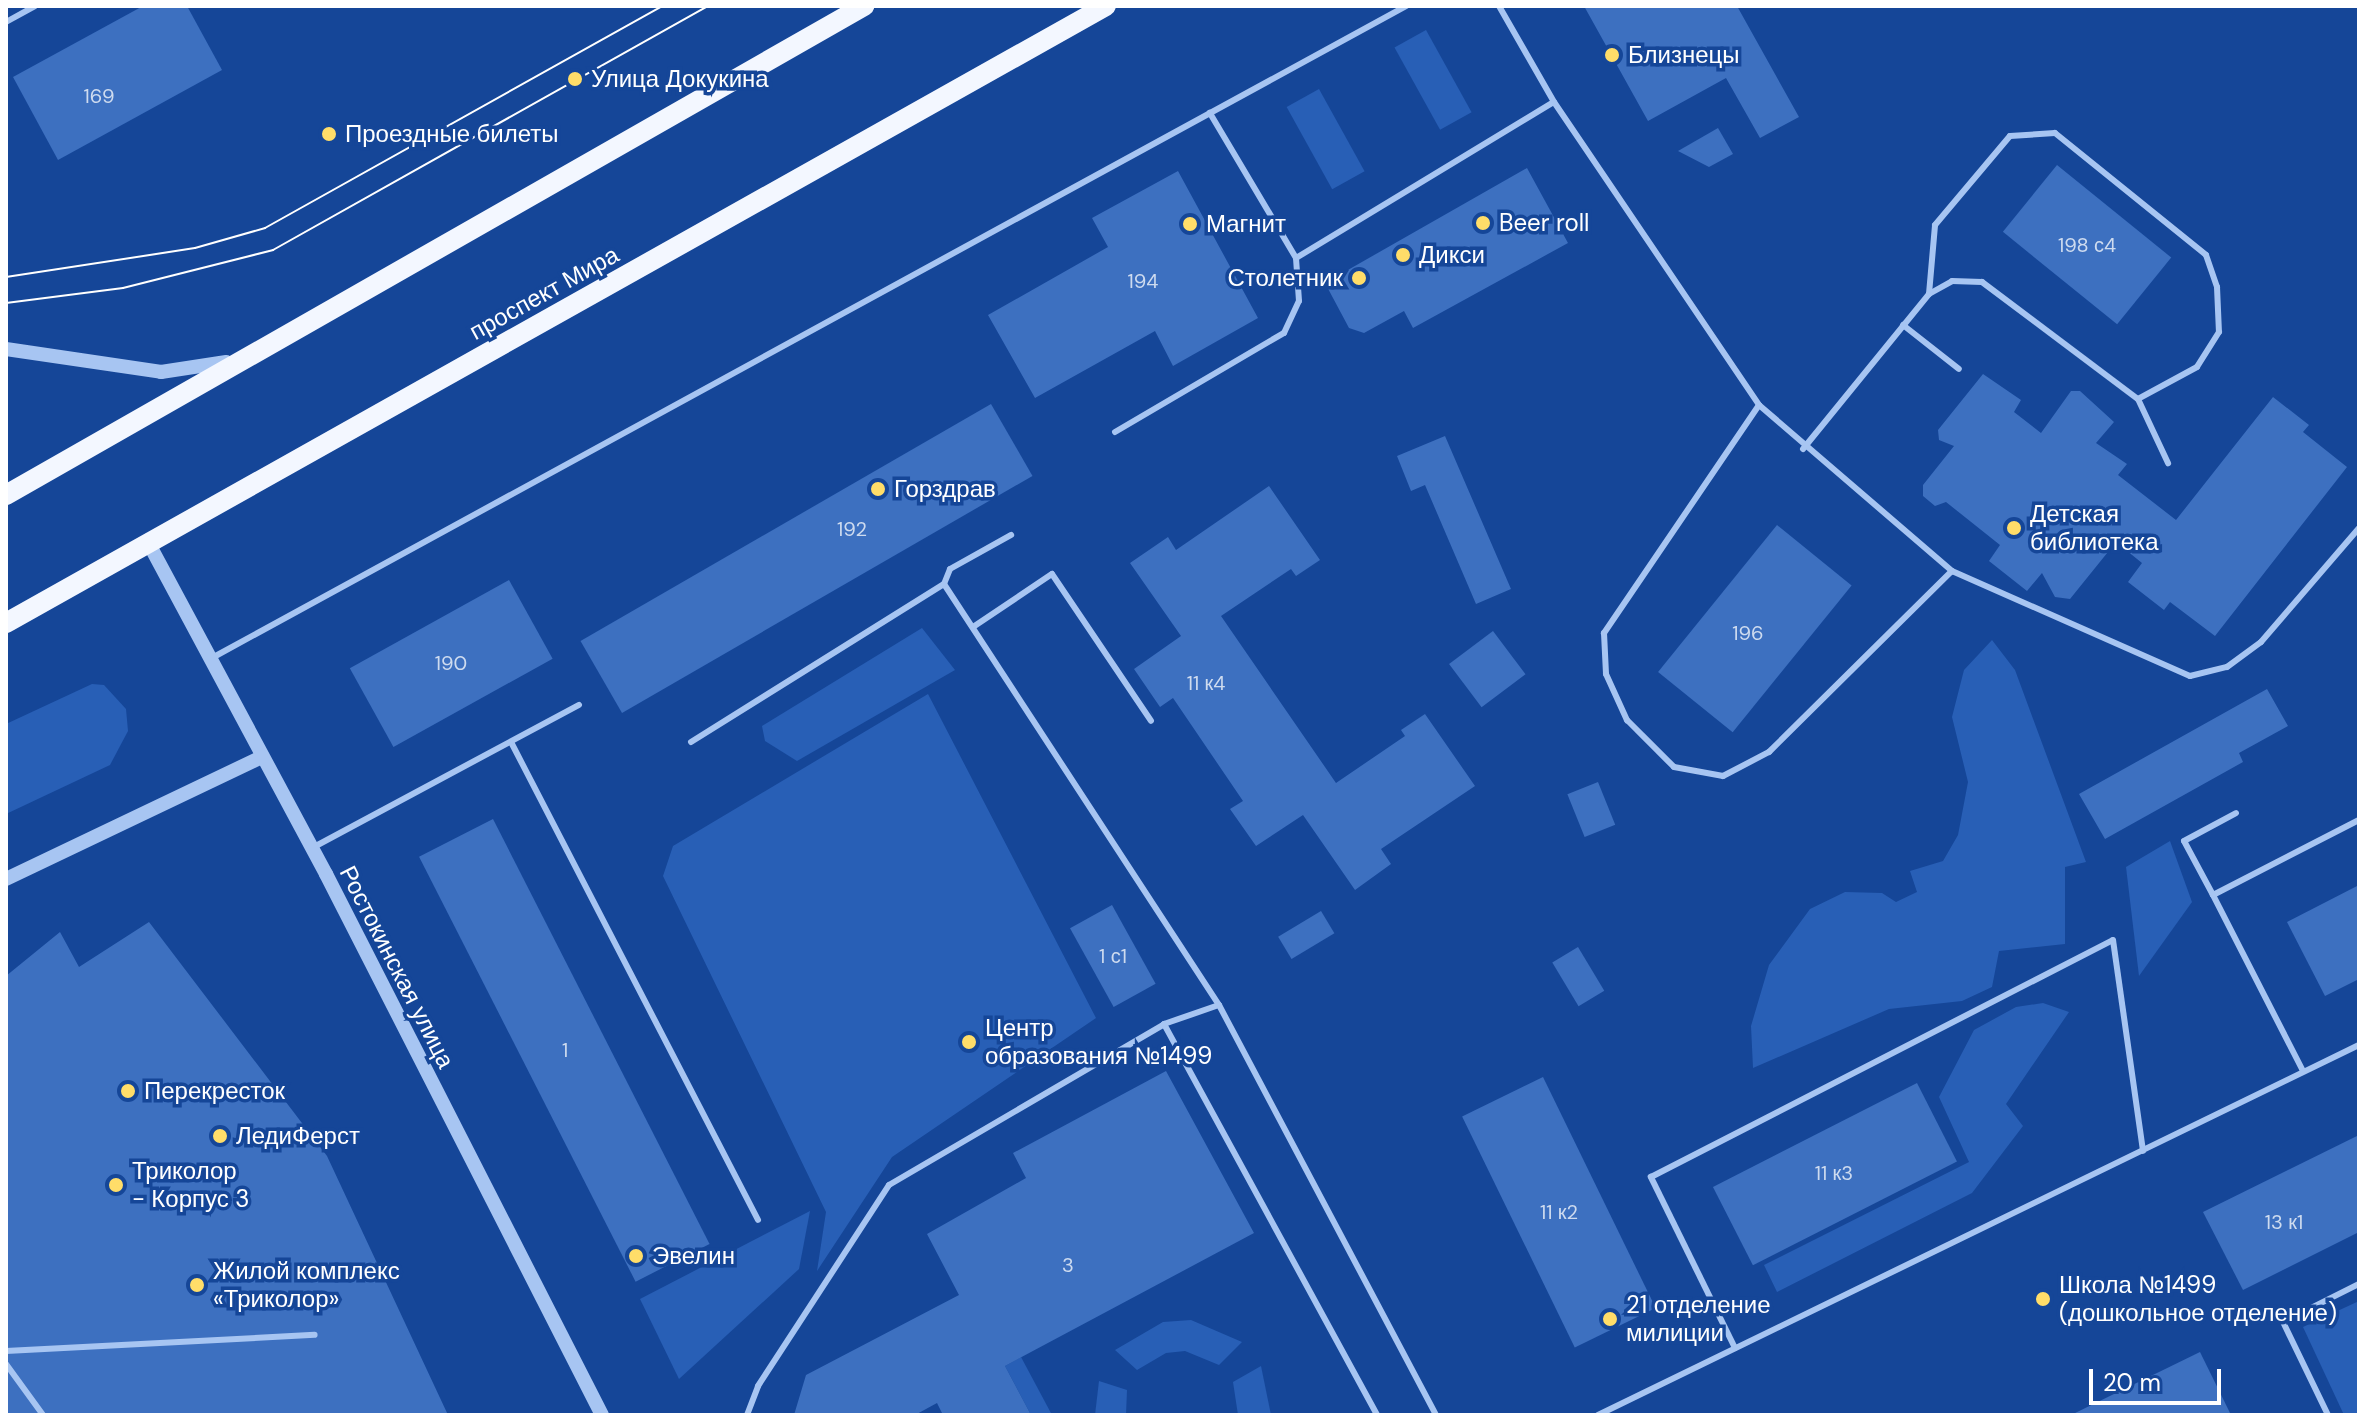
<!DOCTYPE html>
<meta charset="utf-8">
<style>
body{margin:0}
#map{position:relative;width:2365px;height:1421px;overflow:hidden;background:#154698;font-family:"DM Sans",sans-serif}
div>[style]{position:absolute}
.green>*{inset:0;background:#285fb6;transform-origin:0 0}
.building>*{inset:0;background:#3d70c0;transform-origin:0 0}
.service>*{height:6px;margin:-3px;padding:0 3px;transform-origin:3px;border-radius:3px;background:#a7c5f2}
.tertiary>*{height:14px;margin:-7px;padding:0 7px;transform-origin:7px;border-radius:7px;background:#a7c5f2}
.primary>*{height:20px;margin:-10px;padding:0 10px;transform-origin:10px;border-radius:10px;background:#f3f7ff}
.tram>*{height:2px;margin:-1px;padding:0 1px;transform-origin:1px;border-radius:1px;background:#fff}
.dots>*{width:22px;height:22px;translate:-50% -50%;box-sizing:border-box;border:4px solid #154698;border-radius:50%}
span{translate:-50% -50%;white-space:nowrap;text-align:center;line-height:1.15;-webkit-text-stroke:7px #154698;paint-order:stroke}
.number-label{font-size:20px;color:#cedbef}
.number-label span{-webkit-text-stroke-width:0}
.poi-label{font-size:24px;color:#fff}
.left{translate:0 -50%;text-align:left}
.right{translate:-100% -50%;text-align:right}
.street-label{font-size:24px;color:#fff}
.frame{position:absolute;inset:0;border:8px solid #fff;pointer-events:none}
.scale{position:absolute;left:2089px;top:1369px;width:132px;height:36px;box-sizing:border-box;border:4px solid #fff;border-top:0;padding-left:10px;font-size:24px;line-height:28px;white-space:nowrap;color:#fff;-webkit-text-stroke:6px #154698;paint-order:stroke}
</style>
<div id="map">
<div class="green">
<div style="left:1426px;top:30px;width:94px;height:36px;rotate:61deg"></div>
<div style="left:1319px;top:89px;width:94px;height:37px;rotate:61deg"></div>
<div style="clip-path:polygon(922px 628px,955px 670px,797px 761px,765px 741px,762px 726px)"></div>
<div style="clip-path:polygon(1992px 640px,2015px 670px,2086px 862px,2065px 867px,2065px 944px,1999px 951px,1992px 987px,1962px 1001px,1889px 1009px,1753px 1068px,1751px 1026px,1769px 965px,1810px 909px,1845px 892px,1882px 893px,1896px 902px,1917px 892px,1910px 871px,1943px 861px,1958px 835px,1968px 782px,1952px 717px,1964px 670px)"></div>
<div style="clip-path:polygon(92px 684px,104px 685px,126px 709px,128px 731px,110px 765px,6px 814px,6px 724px)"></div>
<div style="clip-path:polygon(928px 694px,1096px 1018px,892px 1157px,817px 1271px,826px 1212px,663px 876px,673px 846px)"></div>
<div style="clip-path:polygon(2170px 841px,2192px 902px,2139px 976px,2126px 867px)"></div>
<div style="clip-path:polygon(2043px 1003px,2069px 1012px,2006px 1104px,2023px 1126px,1972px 1193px,1777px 1292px,1764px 1265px,1969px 1162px,1939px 1097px,1974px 1030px,2016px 1007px)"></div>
<div style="clip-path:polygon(810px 1211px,799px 1269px,679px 1379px,640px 1299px)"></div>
<div style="clip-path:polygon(2359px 1301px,2359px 1415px,2344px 1415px,2303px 1327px)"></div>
<div style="clip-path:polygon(1191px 1320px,1242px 1342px,1219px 1365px,1185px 1351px,1166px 1353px,1137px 1370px,1115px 1350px,1163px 1322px)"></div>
<div style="clip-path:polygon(1021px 1357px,1052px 1415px,1031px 1415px,1005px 1366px)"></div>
<div style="clip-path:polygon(1261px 1366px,1271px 1415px,1238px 1415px,1233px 1382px)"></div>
<div style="clip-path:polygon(1099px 1381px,1127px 1390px,1126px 1415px,1095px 1415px)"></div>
</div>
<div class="building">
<div style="clip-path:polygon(143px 6px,187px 6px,222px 70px,58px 160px,13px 77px)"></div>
<div style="clip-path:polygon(1584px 6px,1737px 6px,1799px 117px,1760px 138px,1726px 78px,1648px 121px)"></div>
<div style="clip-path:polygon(1718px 128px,1733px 154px,1709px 167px,1678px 151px)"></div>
<div style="left:2057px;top:165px;width:147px;height:86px;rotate:39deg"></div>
<div style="clip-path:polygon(1527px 168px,1568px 243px,1413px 328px,1404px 311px,1364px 333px,1349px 328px,1325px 283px)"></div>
<div style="clip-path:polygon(1178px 171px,1258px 318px,1173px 366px,1155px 331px,1035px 398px,988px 315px,1108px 247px,1092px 218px)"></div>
<div style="clip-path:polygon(1983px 374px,2021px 400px,2014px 412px,2041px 433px,2071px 391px,2080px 391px,2114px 422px,2096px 443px,2127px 464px,2118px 475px,2176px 520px,2273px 397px,2309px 425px,2303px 432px,2347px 467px,2215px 636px,2170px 602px,2164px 610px,2128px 582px,2142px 563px,2116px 542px,2070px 599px,2055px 597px,2042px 573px,2027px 591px,1989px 561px,2000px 545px,1946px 502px,1935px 506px,1923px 496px,1923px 485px,1954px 446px,1939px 440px,1938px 430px)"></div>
<div style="left:991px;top:404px;width:83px;height:474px;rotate:60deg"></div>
<div style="clip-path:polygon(1445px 436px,1511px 589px,1476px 604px,1425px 485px,1411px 491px,1397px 456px)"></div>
<div style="clip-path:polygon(1269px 486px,1320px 560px,1296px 576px,1291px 569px,1221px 616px,1336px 783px,1405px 736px,1401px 730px,1425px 714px,1475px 786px,1381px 849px,1391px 864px,1355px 890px,1303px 815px,1256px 846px,1230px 809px,1243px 801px,1173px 698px,1160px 707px,1134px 669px,1181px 636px,1130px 563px,1168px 537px,1176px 550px)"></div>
<div style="left:1777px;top:525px;width:96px;height:189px;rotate:39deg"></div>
<div style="left:509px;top:580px;width:90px;height:182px;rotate:61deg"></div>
<div style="left:1493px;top:631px;width:54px;height:55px;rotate:53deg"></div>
<div style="clip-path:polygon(2267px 689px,2288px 726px,2239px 753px,2243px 762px,2105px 839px,2079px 794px)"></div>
<div style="left:1598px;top:782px;width:46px;height:33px;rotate:68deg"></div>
<div style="left:493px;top:819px;width:477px;height:83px;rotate:63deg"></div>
<div style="clip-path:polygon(2359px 885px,2359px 979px,2325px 996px,2287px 922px)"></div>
<div style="left:1112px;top:905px;width:90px;height:48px;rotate:61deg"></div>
<div style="left:1321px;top:911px;width:26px;height:50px;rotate:59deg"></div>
<div style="clip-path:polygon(149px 922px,327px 1156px,448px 1415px,6px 1415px,6px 976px,60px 932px,79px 967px)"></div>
<div style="left:1578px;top:947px;width:51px;height:30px;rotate:59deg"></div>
<div style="clip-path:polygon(1166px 1071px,1254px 1233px,1005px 1366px,1031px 1415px,943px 1415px,937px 1403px,915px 1415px,794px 1415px,806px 1375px,959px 1295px,927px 1234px,1026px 1178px,1013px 1153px)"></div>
<div style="left:1543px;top:1077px;width:257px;height:90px;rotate:64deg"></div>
<div style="left:1917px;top:1083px;width:88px;height:229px;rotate:63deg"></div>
<div style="clip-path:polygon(2359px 1135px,2359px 1232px,2243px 1290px,2203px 1212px)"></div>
<div style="clip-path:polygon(2200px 1352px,2231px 1415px,2071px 1415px)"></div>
</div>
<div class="service">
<div style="left:1499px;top:6px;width:111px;rotate:60.2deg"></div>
<div style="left:1554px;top:102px;width:366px;rotate:55.9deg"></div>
<div style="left:1759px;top:405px;width:255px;rotate:40.7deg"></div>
<div style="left:6px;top:22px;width:33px;rotate:-29deg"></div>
<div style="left:1296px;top:258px;width:301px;rotate:-31.2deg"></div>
<div style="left:1929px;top:294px;width:69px;rotate:-85deg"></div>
<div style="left:1935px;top:225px;width:116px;rotate:-49.9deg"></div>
<div style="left:2010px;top:136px;width:45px;rotate:-3.8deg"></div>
<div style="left:2055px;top:133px;width:194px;rotate:38.9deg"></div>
<div style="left:2206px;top:255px;width:34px;rotate:71deg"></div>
<div style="left:2217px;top:287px;width:45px;rotate:87.5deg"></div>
<div style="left:2219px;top:332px;width:41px;rotate:122.2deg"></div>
<div style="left:2197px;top:367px;width:67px;rotate:151.5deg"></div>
<div style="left:1903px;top:325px;width:71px;rotate:38.2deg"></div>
<div style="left:1759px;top:405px;width:276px;rotate:124.2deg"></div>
<div style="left:1604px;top:633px;width:41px;rotate:87.2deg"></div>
<div style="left:1606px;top:674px;width:51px;rotate:65.5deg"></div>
<div style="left:1627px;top:720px;width:66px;rotate:45deg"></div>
<div style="left:1674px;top:767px;width:50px;rotate:10.4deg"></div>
<div style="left:1723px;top:776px;width:52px;rotate:-27.6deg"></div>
<div style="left:1769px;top:752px;width:257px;rotate:-44.7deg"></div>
<div style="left:1952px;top:571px;width:260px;rotate:23.8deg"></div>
<div style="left:2190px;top:676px;width:38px;rotate:-14deg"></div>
<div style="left:2227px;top:667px;width:42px;rotate:-36.3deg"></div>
<div style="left:2261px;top:642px;width:150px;rotate:-49.3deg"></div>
<div style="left:1115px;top:432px;width:196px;rotate:-30.4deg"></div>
<div style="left:1284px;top:333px;width:35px;rotate:-65deg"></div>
<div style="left:1299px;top:301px;width:43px;rotate:-94deg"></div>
<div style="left:1296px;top:258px;width:169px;rotate:-120.7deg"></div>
<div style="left:1803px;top:449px;width:200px;rotate:-50.9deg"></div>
<div style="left:1929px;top:294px;width:26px;rotate:-29deg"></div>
<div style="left:1952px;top:281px;width:30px;rotate:2deg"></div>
<div style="left:1982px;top:282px;width:195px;rotate:36.9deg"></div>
<div style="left:2138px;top:399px;width:71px;rotate:64.9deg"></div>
<div style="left:944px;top:584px;width:503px;rotate:56.85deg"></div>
<div style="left:1219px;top:1005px;width:464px;rotate:62.1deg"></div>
<div style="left:973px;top:627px;width:95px;rotate:-33.9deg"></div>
<div style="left:1052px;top:574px;width:177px;rotate:56deg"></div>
<div style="left:210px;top:659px;width:1363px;rotate:-28.63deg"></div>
<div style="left:511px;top:742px;width:538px;rotate:62.67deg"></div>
<div style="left:691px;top:742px;width:298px;rotate:-32deg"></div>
<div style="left:944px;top:584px;width:16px;rotate:-68deg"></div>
<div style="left:950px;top:569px;width:70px;rotate:-29.1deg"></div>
<div style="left:312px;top:848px;width:303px;rotate:-28.2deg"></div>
<div style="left:2213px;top:895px;width:61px;rotate:-118.2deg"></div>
<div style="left:2184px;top:841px;width:59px;rotate:-28.3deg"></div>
<div style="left:1164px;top:1024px;width:445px;rotate:61.4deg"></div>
<div style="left:2303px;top:1071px;width:198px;rotate:-117.1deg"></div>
<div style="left:2213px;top:895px;width:164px;rotate:-27.2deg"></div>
<div style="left:1735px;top:1348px;width:191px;rotate:-116.2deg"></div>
<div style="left:1651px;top:1177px;width:519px;rotate:-27.16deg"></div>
<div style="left:2113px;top:940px;width:213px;rotate:81.9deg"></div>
<div style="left:6px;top:1351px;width:309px;rotate:-3deg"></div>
<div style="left:6px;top:1364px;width:63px;rotate:54deg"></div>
<div style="left:747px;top:1415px;width:31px;rotate:-69deg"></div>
<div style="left:758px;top:1386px;width:240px;rotate:-56.9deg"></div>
<div style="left:889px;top:1185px;width:319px;rotate:-30.3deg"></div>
<div style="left:1164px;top:1024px;width:58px;rotate:-19.1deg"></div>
<div style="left:1598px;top:1415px;width:846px;rotate:-25.93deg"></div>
<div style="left:2328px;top:1415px;width:103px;rotate:-115.8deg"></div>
<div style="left:2283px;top:1322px;width:85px;rotate:-26.6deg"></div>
</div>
<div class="tertiary">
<div style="left:6px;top:349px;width:157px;rotate:8.4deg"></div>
<div style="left:161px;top:372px;width:66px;rotate:-8.7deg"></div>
<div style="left:148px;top:542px;width:377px;rotate:61.8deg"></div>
<div style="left:326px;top:874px;width:607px;rotate:62.97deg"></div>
<div style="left:6px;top:879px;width:284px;rotate:-25.5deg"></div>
</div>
<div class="primary">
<div style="left:6px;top:495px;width:988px;rotate:-29.68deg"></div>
<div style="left:6px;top:623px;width:1261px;rotate:-29.29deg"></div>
</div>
<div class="tram">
<div style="left:6px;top:277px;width:191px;rotate:-8.7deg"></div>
<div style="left:195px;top:248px;width:73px;rotate:-15.9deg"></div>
<div style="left:265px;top:228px;width:456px;rotate:-29.2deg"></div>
<div style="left:6px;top:303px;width:118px;rotate:-7.3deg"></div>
<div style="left:123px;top:288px;width:155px;rotate:-14.2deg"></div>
<div style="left:273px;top:250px;width:499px;rotate:-29.3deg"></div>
</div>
<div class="dots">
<div style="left:1612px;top:55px;background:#ffdd69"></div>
<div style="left:575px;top:79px;background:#ffdd69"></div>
<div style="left:329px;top:134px;background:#ffdd69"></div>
<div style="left:1483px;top:223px;background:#ffdd69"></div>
<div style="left:1190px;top:224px;background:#ffdd69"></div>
<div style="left:1403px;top:255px;background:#ffdd69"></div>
<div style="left:1359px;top:278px;background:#ffdd69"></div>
<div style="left:878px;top:489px;background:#ffdd69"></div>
<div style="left:2014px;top:528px;background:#ffdd69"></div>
<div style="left:969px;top:1042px;background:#ffdd69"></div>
<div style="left:128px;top:1091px;background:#ffdd69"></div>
<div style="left:220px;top:1136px;background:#ffdd69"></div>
<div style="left:116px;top:1185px;background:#ffdd69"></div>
<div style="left:636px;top:1256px;background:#ffdd69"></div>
<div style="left:197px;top:1285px;background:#ffdd69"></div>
<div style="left:2043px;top:1299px;background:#ffdd69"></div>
<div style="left:1610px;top:1319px;background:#ffdd69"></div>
</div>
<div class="number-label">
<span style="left:99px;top:96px">169</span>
<span style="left:2087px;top:245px">198 с4</span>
<span style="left:1143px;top:281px">194</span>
<span style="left:852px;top:529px">192</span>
<span style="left:1748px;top:633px">196</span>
<span style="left:451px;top:663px">190</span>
<span style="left:1206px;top:683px">11 к4</span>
<span style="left:1113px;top:956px">1 с1</span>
<span style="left:565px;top:1050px">1</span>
<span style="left:1834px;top:1173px">11 к3</span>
<span style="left:1559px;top:1212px">11 к2</span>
<span style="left:2284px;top:1222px">13 к1</span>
<span style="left:1068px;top:1265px">3</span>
</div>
<div class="poi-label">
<span class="left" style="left:1628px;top:55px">Близнецы</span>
<span class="left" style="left:591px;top:79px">Улица Докукина</span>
<span class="left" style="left:345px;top:134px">Проездные билеты</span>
<span class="left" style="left:1499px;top:223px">Beer roll</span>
<span class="left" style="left:1206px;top:224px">Магнит</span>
<span class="left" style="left:1419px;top:255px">Дикси</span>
<span class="right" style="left:1343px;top:278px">Столетник</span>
<span class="left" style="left:894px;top:489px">Горздрав</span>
<span class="left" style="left:2030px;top:528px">Детская<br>библиотека</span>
<span class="left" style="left:985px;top:1042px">Центр<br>образования №1499</span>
<span class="left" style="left:144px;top:1091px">Перекресток</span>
<span class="left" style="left:236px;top:1136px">ЛедиФерст</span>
<span class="left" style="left:132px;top:1185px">Триколор<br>- Корпус 3</span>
<span class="left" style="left:652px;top:1256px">Эвелин</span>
<span class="left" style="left:213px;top:1285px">Жилой комплекс<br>«Триколор»</span>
<span class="left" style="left:2059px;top:1299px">Школа №1499<br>(дошкольное отделение)</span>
<span class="left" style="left:1626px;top:1319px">21 отделение<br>милиции</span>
</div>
<div class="street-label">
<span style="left:544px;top:293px;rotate:-29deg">проспект Мира</span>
<span style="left:397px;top:967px;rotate:63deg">Ростокинская улица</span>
</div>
<div class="frame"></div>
<div class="scale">20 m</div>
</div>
